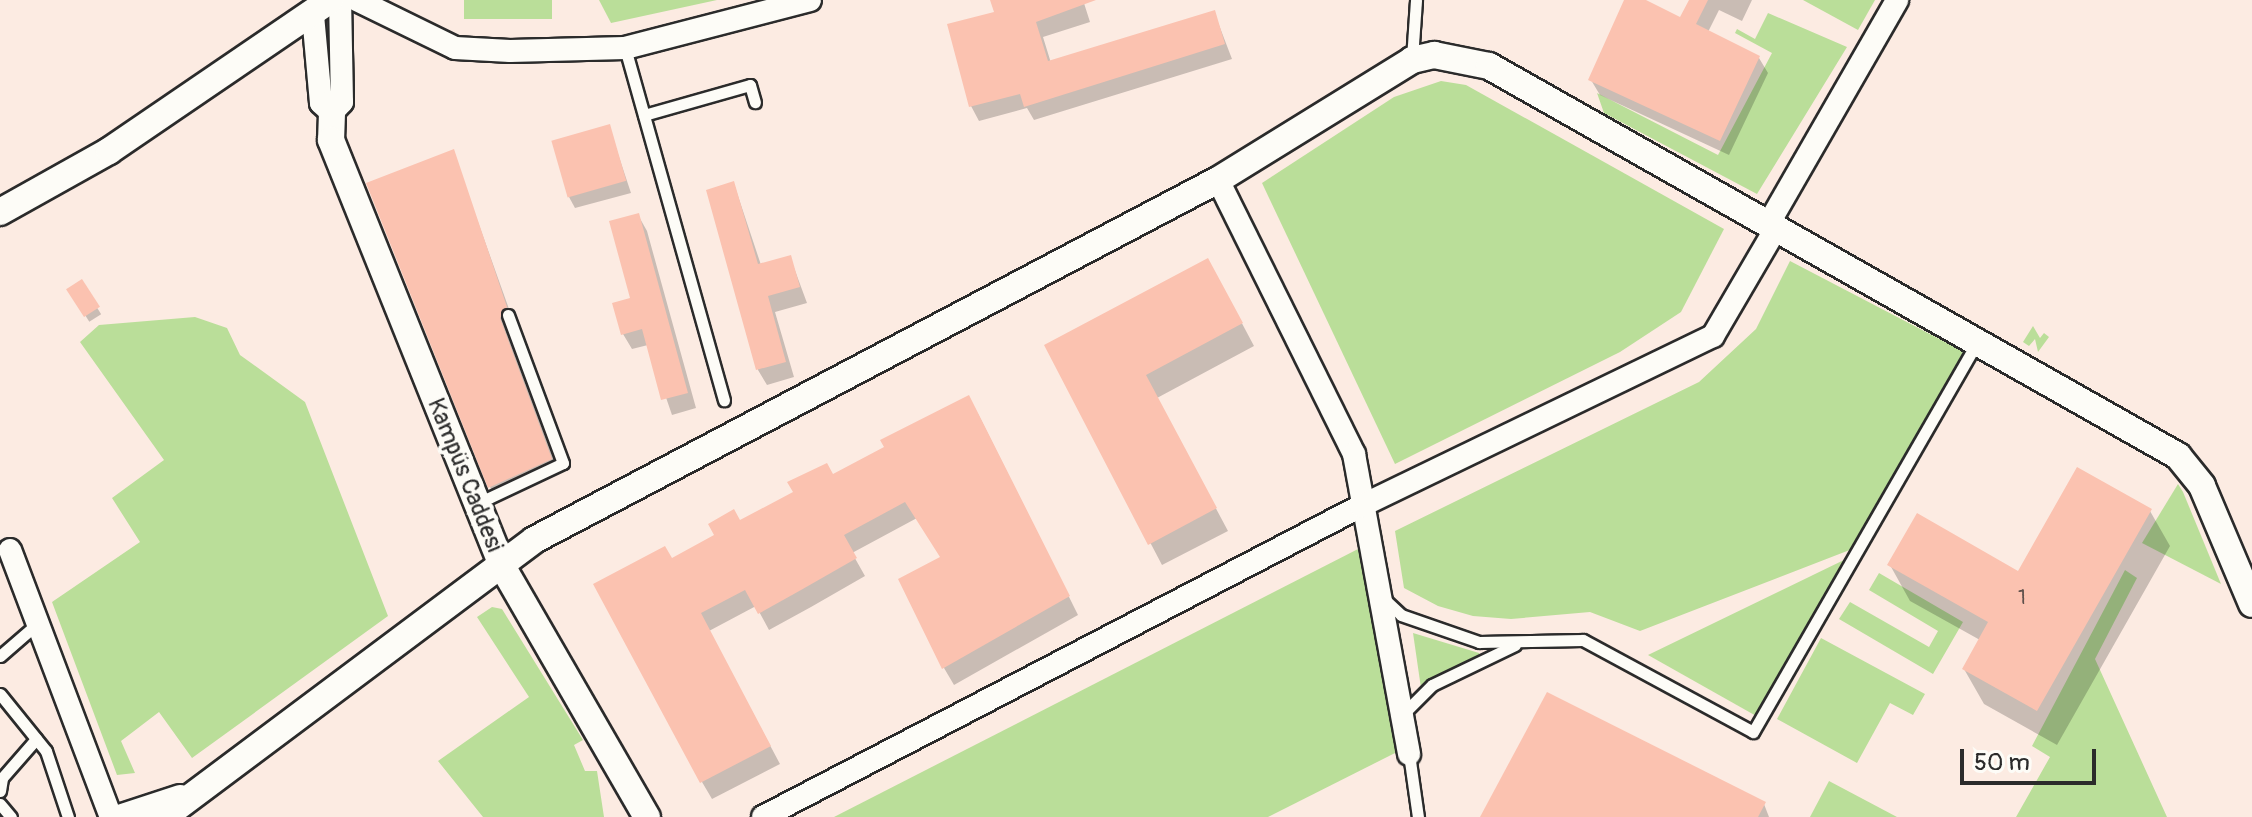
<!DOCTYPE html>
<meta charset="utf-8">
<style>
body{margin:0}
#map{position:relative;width:2252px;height:817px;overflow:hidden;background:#fcebe2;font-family:Pangolin,sans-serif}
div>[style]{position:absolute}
.green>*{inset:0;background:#bade99;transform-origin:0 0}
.shadow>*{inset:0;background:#0003;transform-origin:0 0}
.building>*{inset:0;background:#fbc2b0;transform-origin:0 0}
.roads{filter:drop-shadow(2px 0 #2b2b2b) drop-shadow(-2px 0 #2b2b2b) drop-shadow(0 2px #2b2b2b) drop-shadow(0 -2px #2b2b2b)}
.service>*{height:11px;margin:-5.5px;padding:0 5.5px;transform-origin:5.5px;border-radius:5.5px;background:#fdfcf7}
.minor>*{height:22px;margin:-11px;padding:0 11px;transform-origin:11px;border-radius:11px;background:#fdfcf7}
.tertiary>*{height:26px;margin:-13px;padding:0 13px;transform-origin:13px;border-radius:13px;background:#fdfcf7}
span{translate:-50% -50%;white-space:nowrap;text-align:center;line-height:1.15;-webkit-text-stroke:8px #fdfcf7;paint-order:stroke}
.number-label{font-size:20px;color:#5f514c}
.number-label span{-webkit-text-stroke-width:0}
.street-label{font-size:24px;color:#2b2b2b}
.scale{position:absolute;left:1960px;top:749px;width:136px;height:36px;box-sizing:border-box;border:4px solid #2b2b2b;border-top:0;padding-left:10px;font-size:24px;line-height:28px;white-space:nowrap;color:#2b2b2b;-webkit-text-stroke:6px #fdfcf7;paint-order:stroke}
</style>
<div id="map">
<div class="green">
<div style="left:464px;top:0;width:88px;height:19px"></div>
<div style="clip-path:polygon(599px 0,717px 0,611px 23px)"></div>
<div style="clip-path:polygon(1803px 0,1875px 0,1858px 30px)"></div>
<div style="clip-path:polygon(1768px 13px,1847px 47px,1757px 194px,1604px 113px,1597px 93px,1718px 155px,1772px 53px,1735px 33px,1737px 29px,1755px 39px)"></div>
<div style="clip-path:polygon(1441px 81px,1466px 85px,1724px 229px,1681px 312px,1620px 352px,1395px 464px,1262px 183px,1394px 97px)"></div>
<div style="clip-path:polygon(1790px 261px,1970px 355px,1860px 546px,1640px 631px,1590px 612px,1511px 619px,1473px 616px,1438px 606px,1404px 588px,1395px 531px,1699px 382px,1756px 329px)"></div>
<div style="clip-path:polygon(195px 317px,227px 328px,240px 355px,305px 402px,388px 616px,192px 758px,159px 712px,121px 741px,135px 773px,117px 775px,52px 602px,140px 542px,112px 498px,164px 460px,80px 342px,99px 325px)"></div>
<div style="clip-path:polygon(2033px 326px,2040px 338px,2044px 333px,2049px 337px,2038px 352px,2035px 339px,2029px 346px,2023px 342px)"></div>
<div style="clip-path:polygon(2178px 484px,2183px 492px,2221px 584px,2142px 543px)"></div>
<div style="clip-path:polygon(1360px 548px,1401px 750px,1268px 817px,834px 817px)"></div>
<div style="clip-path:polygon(1846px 559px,1758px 717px,1648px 655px)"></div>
<div style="clip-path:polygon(2125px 570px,2137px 578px,2095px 659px,2167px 817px,2016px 817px,2050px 757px,2032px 746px)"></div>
<div style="clip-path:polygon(1879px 573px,1963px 622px,1933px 674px,1839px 619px,1850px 602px,1929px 647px,1938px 631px,1869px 590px)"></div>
<div style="clip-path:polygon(492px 607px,502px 609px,583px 740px,574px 745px,585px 771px,597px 771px,604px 817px,483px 817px,438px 761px,529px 697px,477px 617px)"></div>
<div style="clip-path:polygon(1413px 633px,1479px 653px,1480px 656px,1421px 688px)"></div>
<div style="clip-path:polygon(1821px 638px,1925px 694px,1913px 715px,1890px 703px,1857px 763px,1777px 719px)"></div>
<div style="clip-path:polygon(1829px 781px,1897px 817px,1810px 817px)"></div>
</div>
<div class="shadow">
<div style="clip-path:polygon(992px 0,1083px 0,1090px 22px,1043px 37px,1051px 63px,1214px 12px,1232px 59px,1034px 120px,1027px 108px,979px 121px,971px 106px,997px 13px)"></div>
<div style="clip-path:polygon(1626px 0,1641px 0,1681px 20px,1691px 0,1752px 0,1742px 21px,1719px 10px,1708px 32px,1759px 58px,1768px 73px,1729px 155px,1600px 95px,1591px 80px)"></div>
<div style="clip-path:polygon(609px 127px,631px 193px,575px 208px,569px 197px)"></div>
<div style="clip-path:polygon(453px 152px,514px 323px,507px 334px,559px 474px,498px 502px,490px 487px)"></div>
<div style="clip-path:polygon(734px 184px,761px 265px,790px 257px,807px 303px,775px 312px,794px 377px,767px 385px,758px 370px)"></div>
<div style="clip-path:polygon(638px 215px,647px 231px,696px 408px,672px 415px,648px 345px,632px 349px,623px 334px,632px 299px)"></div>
<div style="left:81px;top:282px;width:38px;height:14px;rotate:58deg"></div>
<div style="clip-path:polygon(1220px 282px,1254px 346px,1157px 398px,1228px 531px,1162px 565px,1047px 346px)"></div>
<div style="clip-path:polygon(978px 414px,1078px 615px,954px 685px,944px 668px,942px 558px,917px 518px,852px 553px,865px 576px,811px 607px,769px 630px,756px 606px,709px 631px,780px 764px,712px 799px,702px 782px,671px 560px,832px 477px)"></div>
<div style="clip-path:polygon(2150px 511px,2170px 546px,2057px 745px,1984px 704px,1964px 669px,1980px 640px,1910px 601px,1890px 565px,2019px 574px)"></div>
<div style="clip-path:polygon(1764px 804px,1769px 817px,1482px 817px)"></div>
</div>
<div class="building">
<div style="clip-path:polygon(990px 0,1096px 0,1036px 22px,1048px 61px,1215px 10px,1225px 44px,1024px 107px,1020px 94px,969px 107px,947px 24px,994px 12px)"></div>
<div style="clip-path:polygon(1624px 0,1646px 0,1680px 17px,1689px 0,1708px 0,1696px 24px,1760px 56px,1720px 141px,1588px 80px)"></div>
<div style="left:610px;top:124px;width:59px;height:61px;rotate:74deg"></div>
<div style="clip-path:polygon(454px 149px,507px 307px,500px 318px,552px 459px,488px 488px,366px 183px)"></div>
<div style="clip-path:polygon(734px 181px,758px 264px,791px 255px,800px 287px,768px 296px,786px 362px,756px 370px,706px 190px)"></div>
<div style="clip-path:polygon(639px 213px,688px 393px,661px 400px,642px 329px,621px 335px,612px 303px,630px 298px,609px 221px)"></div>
<div style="clip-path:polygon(1208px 258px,1243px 323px,1146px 375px,1217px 508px,1148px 545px,1044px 345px)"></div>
<div style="left:82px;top:279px;width:33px;height:19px;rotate:57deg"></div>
<div style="clip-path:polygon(969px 395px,1070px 596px,942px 669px,898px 579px,940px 557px,905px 502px,844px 535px,857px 558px,801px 590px,758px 614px,745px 590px,701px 613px,771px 746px,700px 783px,593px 584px,665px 546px,672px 558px,714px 535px,708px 524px,734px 509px,740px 520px,793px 492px,787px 482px,827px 463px,833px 474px,884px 447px,880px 440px)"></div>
<div style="clip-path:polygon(2077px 467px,2152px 509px,2037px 711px,1962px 669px,1988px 622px,1887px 565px,1917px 513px,2018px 571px)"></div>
<div style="clip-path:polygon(1547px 692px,1766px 802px,1758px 817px,1480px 817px)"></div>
</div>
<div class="roads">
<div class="service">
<div style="left:625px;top:48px;width:366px;rotate:74.3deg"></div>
<div style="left:1412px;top:59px;width:59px;rotate:-86.1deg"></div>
<div style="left:644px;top:115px;width:110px;rotate:-15.8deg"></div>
<div style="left:750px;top:85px;width:18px;rotate:74deg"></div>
<div style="left:476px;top:504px;width:96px;rotate:-25.2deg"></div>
<div style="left:563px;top:463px;width:158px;rotate:-110.4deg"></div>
<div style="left:1382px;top:597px;width:26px;rotate:43deg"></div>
<div style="left:1401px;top:615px;width:83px;rotate:19.1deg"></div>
<div style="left:1479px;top:642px;width:104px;rotate:-1.1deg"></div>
<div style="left:1583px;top:640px;width:193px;rotate:28.4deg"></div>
<div style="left:1753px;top:732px;width:449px;rotate:-60.1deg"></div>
<div style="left:0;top:656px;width:49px;rotate:-40.9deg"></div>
<div style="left:0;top:694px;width:73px;rotate:51.1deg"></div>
<div style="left:46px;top:751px;width:70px;rotate:71.6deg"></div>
<div style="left:1403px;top:714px;width:41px;rotate:-45deg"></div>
<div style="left:1432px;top:685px;width:92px;rotate:-25.7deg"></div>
<div style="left:1409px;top:754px;width:64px;rotate:81.9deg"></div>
<div style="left:0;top:791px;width:13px;rotate:-81deg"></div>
<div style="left:2px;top:778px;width:52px;rotate:-48.9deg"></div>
<div style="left:0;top:804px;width:17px;rotate:50deg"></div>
</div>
<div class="minor">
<div style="left:357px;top:0;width:109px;rotate:26.1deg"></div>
<div style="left:455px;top:48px;width:55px;rotate:3.1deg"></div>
<div style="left:510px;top:51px;width:115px;rotate:-1.5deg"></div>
<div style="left:625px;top:48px;width:191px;rotate:-14.5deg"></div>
<div style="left:313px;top:15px;width:88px;rotate:84.8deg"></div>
<div style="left:321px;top:103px;width:15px;rotate:42deg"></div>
<div style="left:332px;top:113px;width:15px;rotate:-48deg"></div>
<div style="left:342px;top:102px;width:102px;rotate:-91.1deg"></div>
<div style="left:1218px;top:180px;width:306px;rotate:63.6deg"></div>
<div style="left:1354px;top:454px;width:305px;rotate:79.6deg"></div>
<div style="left:1769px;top:223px;width:257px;rotate:-60.1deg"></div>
<div style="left:10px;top:550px;width:285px;rotate:69.3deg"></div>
<div style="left:763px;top:817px;width:674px;rotate:-27.48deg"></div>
<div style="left:1361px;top:506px;width:391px;rotate:-25.8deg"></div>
<div style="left:1713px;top:336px;width:125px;rotate:-59.7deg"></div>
</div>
<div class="tertiary">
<div style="left:332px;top:113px;width:27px;rotate:92deg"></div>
<div style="left:331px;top:140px;width:459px;rotate:68.1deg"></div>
<div style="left:502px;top:566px;width:290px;rotate:60deg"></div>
<div style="left:0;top:212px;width:125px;rotate:-29.2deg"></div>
<div style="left:109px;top:151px;width:268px;rotate:-34.3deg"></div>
<div style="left:122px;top:817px;width:61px;rotate:-18.1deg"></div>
<div style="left:164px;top:817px;width:462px;rotate:-36.8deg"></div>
<div style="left:534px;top:540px;width:773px;rotate:-27.76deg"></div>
<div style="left:1218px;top:180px;width:228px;rotate:-31.7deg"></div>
<div style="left:1412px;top:60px;width:23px;rotate:-13deg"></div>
<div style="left:1434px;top:55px;width:56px;rotate:11.3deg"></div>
<div style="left:1489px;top:66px;width:792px;rotate:29.51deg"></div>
<div style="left:2178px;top:456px;width:38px;rotate:51deg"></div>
<div style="left:2202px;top:486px;width:128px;rotate:67deg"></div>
</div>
</div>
<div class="number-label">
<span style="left:2022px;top:597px">1</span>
</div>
<div class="street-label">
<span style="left:465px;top:475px;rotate:68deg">Kampüs Caddesi</span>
</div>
<div class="scale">50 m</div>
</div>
